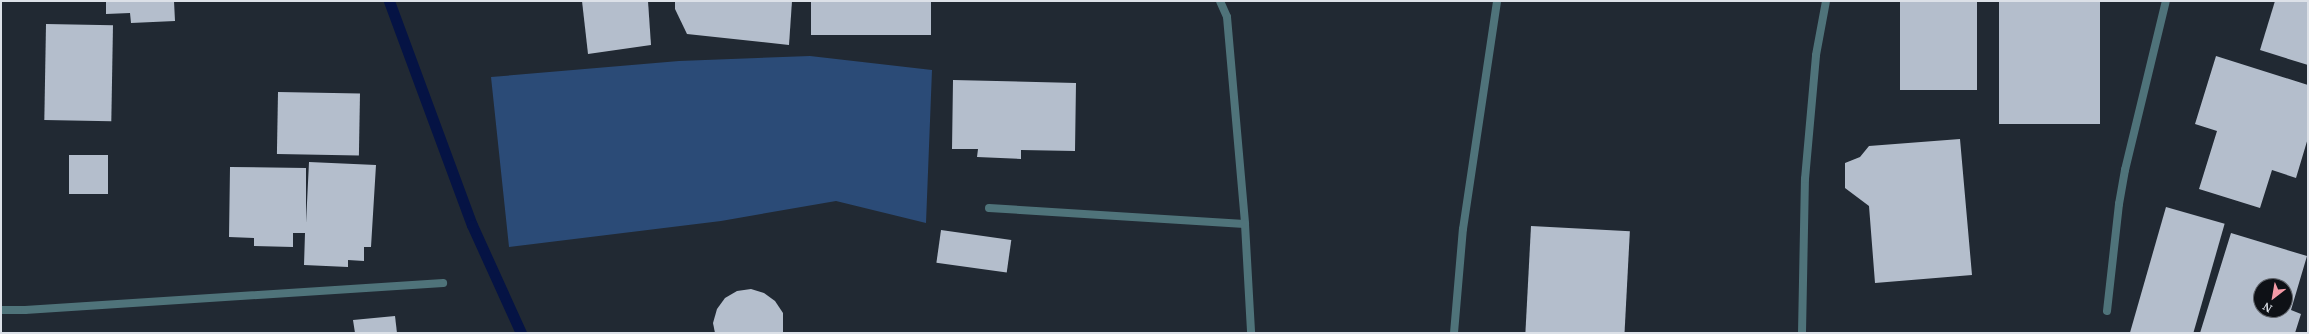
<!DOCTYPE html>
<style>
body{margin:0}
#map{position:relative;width:2309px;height:334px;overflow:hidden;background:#212933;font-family:"PT Serif",serif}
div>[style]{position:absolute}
.green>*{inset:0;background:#2b4b77}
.stream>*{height:11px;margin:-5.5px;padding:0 5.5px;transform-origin:5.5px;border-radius:5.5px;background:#051344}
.building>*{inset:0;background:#b4becc;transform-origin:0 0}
.minor>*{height:8px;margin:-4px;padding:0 4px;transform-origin:4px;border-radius:4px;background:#4f737a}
span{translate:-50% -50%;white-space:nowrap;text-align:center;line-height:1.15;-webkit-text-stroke:4px #0e1116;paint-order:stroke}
.frame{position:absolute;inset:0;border:2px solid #dce1e8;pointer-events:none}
.north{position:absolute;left:2253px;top:278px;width:40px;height:40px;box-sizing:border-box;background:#0e1116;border:1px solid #60646a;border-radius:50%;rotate:211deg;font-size:11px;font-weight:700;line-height:16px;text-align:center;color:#dce1e8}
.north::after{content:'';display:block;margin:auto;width:14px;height:18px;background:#f49aa6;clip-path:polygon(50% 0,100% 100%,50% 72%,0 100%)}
</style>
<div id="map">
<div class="green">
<div style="clip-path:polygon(810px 56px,932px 70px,926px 223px,836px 201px,721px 221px,509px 247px,491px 77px,679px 61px)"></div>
</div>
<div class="stream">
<div style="left:389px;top:1px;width:239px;rotate:69.7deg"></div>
<div style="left:472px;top:225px;width:119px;rotate:65.6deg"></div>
</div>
<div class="building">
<div style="clip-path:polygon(106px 1px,174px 1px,175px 21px,131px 23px,130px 13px,106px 14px)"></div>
<div style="clip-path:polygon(582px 1px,648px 1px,651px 45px,588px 54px)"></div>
<div style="clip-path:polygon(675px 1px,792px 1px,789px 45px,687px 34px,675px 9px)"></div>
<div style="left:811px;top:1px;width:120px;height:34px"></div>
<div style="left:1900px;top:1px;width:77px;height:89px"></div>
<div style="left:1999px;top:1px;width:101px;height:123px"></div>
<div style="clip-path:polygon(2275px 1px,2308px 1px,2308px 65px,2260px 50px)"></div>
<div style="left:46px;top:24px;width:67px;height:96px;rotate:1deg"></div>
<div style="clip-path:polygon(2216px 56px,2308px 85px,2308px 138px,2296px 178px,2272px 170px,2260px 208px,2199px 189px,2217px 131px,2195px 124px)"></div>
<div style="clip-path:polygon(953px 80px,1076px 83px,1075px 151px,1021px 150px,1021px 159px,977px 157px,978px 149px,952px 149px)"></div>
<div style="left:278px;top:92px;width:82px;height:62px;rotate:1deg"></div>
<div style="clip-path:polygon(1960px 139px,1972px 275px,1875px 283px,1869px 206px,1845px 188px,1845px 163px,1860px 157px,1869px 146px)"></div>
<div style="left:69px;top:155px;width:39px;height:39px"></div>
<div style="clip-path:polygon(309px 162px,376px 165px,371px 247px,364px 247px,364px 261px,348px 260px,348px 267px,304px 265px,305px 233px,293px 233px,293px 247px,254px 246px,254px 238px,229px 237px,230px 167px,306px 168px,306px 223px)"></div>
<div style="left:2166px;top:207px;width:61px;height:131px;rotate:16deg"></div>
<div style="left:1531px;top:226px;width:99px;height:107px;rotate:3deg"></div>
<div style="left:941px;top:230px;width:71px;height:33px;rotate:8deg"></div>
<div style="clip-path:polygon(evenodd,2231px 233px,2307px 256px,2291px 310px,2301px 314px,2295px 333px,2200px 333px,2231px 233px,2261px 286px,2285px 286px,2285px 310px,2261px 310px,2261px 286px)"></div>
<div style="clip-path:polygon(751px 289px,764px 293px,775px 301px,783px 313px,783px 333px,715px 333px,713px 323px,717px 309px,725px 298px,737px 291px)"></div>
<div style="clip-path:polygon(395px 316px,397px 333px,355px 333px,353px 320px)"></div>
</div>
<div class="minor">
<div style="left:1220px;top:1px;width:17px;rotate:66deg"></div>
<div style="left:1227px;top:17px;width:208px;rotate:85deg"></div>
<div style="left:989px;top:208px;width:256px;rotate:3.6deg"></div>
<div style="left:1245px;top:224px;width:109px;rotate:86.8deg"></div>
<div style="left:1px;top:310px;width:24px"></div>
<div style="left:25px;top:310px;width:419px;rotate:-3.7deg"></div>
<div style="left:2107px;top:311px;width:108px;rotate:-83.6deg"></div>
<div style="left:2119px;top:204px;width:35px;rotate:-80deg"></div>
<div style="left:2125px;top:170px;width:174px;rotate:-76.4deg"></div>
<div style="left:1454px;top:333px;width:104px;rotate:-85.1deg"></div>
<div style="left:1463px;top:229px;width:231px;rotate:-81.5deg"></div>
<div style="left:1802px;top:333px;width:154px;rotate:-88.9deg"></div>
<div style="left:1805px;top:179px;width:124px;rotate:-84.9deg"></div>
<div style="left:1816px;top:55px;width:55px;rotate:-79.5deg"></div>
</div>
<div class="frame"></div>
<div class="north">N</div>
</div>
